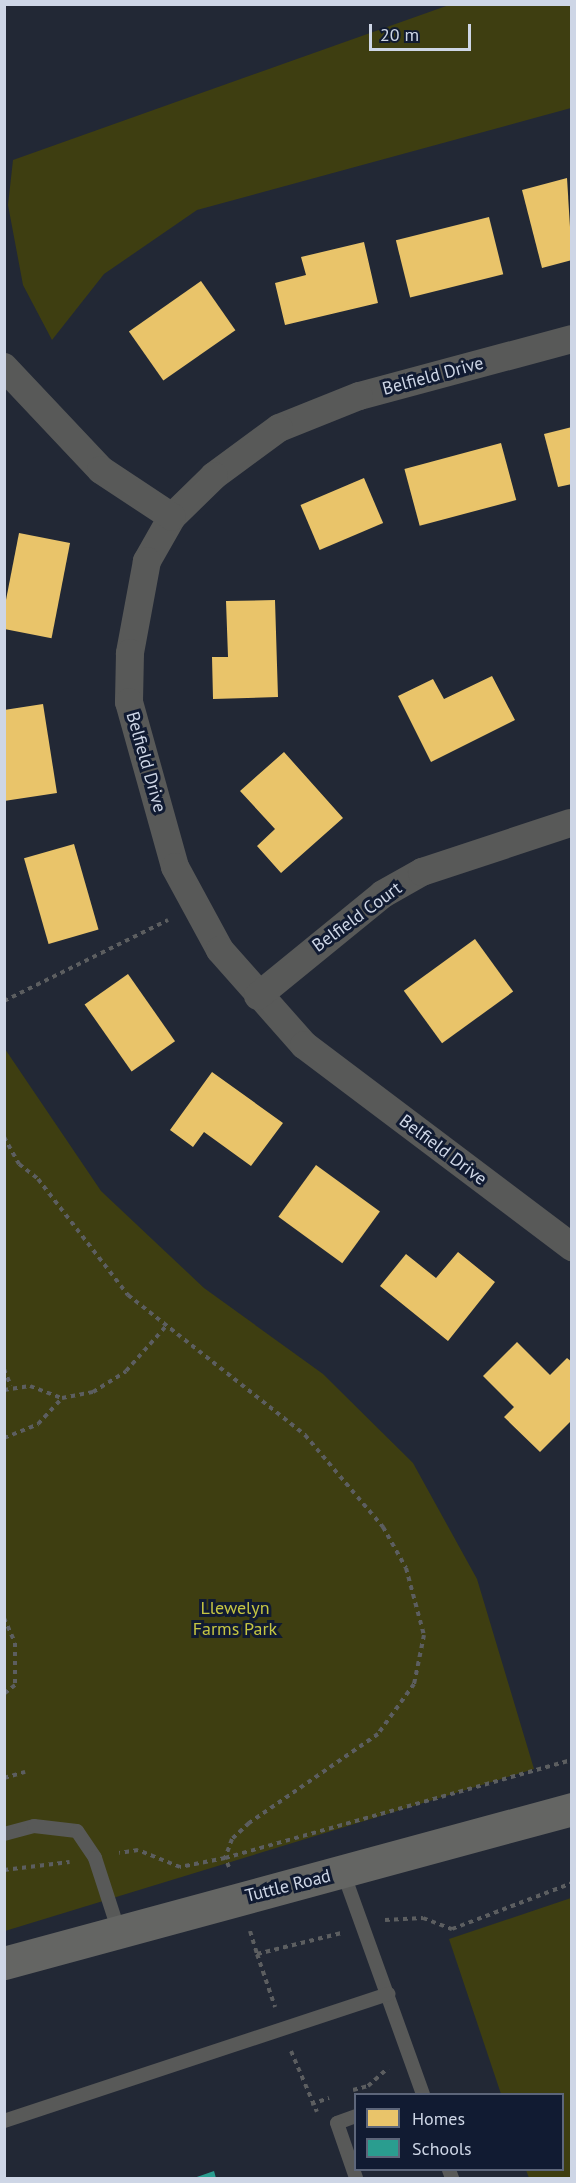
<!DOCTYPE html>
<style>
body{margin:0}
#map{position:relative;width:576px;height:2183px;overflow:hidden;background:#222835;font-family:"PT Sans",sans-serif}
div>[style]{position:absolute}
.green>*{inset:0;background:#3e3e11}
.homes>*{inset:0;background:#e9c46a;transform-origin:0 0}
.schools>*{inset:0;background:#2a9d8f}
.path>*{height:4px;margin-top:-2px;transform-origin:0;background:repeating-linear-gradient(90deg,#5c5e60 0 4.5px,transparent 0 9px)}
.service>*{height:14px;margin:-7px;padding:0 7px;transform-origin:7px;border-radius:7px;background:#585958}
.minor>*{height:28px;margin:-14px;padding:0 14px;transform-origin:14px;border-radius:14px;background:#585958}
.secondary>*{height:33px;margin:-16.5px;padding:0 16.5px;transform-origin:16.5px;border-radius:16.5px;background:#646563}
span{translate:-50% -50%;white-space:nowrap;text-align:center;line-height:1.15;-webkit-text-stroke:6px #111b32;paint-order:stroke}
.street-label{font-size:18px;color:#ced6e6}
.park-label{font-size:18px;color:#c6c643}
.frame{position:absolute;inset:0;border:6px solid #ced6e6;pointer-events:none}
.legend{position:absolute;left:354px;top:2093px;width:210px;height:78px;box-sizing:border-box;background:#111b32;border:2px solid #5d667a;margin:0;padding:8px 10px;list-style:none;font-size:18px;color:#ced6e6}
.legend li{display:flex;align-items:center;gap:12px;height:30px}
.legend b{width:30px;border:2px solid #5d667a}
.scale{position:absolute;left:369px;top:24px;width:102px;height:27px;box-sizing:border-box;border:3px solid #ced6e6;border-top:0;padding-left:8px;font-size:18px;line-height:21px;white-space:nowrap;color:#ced6e6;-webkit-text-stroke:4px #111b32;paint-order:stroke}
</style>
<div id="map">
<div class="green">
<div style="clip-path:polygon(449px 5px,571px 5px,571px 108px,197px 210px,104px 274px,52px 340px,23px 285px,8px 205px,13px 160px)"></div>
<div style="clip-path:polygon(5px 1049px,101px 1191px,204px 1288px,323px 1374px,413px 1463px,477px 1579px,534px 1769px,5px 1931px)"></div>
<div style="clip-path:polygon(571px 1898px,571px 2178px,529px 2178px,526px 2170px,562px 2170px,562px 2094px,501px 2094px,449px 1939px)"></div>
</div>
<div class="homes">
<div style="clip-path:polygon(567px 178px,572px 260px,542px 268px,522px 190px)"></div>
<div style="left:489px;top:217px;width:59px;height:96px;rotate:76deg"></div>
<div style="clip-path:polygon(364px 242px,378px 303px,285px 325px,275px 283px,306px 275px,301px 257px)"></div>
<div style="left:201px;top:281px;width:60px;height:88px;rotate:55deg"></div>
<div style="clip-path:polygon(572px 427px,572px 484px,558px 487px,544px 434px)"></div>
<div style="left:501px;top:443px;width:59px;height:100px;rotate:75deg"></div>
<div style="left:364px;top:478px;width:49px;height:69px;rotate:67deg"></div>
<div style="left:19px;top:533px;width:52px;height:97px;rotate:11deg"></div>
<div style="clip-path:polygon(275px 600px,278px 697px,213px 699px,212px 657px,228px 657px,226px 601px)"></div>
<div style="clip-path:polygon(492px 676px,515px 720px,431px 762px,398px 696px,433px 679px,444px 699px)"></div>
<div style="clip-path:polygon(43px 704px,57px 793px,4px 801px,4px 710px)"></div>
<div style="clip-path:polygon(284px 752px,343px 818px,281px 873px,257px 846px,275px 829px,240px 791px)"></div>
<div style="left:74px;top:844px;width:89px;height:52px;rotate:74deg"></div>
<div style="left:475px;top:939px;width:65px;height:88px;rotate:54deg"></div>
<div style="left:128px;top:974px;width:82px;height:53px;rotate:55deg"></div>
<div style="clip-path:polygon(212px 1072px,283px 1123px,251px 1166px,204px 1132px,193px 1147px,170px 1130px)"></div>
<div style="left:316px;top:1165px;width:79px;height:64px;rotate:36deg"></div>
<div style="clip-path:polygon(458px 1252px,495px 1282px,448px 1341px,380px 1286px,406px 1254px,436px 1278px)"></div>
<div style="clip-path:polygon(517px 1342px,550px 1375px,567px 1358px,572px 1362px,572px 1420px,540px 1452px,504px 1417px,514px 1407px,483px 1376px)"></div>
</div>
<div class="schools">
<div style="clip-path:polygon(214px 2171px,216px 2178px,194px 2178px)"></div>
</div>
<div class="path">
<div style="left:4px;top:1001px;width:183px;rotate:-26.3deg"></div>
<div style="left:4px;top:1137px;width:31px;rotate:61deg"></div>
<div style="left:19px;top:1164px;width:24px;rotate:38deg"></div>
<div style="left:38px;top:1179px;width:147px;rotate:52.2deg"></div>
<div style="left:128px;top:1295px;width:226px;rotate:38.3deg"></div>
<div style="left:305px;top:1435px;width:121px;rotate:49.7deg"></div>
<div style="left:383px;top:1527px;width:47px;rotate:60.7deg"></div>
<div style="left:406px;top:1568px;width:69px;rotate:75deg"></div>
<div style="left:424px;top:1635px;width:50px;rotate:101.5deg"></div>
<div style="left:414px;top:1684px;width:62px;rotate:125.8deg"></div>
<div style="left:378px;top:1734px;width:157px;rotate:145.4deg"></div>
<div style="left:249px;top:1823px;width:23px;rotate:137deg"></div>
<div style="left:232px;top:1839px;width:20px;rotate:110deg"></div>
<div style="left:225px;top:1858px;width:46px;rotate:168.7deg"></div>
<div style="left:180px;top:1867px;width:45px;rotate:-158deg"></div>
<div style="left:138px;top:1850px;width:19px;rotate:171deg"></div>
<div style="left:4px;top:1369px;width:18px;rotate:68deg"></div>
<div style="left:4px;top:1390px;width:26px;rotate:-9deg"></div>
<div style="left:30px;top:1386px;width:34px;rotate:21deg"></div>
<div style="left:4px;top:1438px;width:37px;rotate:-22deg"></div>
<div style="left:38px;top:1424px;width:35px;rotate:-47deg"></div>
<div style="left:62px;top:1398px;width:32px;rotate:-11deg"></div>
<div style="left:93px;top:1392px;width:39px;rotate:-32deg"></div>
<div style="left:126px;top:1371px;width:62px;rotate:-48.3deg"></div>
<div style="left:4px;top:1618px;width:27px;rotate:66deg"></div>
<div style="left:15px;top:1643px;width:42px;rotate:90deg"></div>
<div style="left:15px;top:1685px;width:14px;rotate:141deg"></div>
<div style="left:4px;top:1778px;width:22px;rotate:-16deg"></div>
<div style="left:229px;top:1867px;width:10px;rotate:-114deg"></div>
<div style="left:225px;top:1858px;width:361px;rotate:-15.8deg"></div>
<div style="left:4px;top:1870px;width:66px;rotate:-6.9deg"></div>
<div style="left:385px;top:1920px;width:38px;rotate:-3deg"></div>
<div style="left:423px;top:1918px;width:31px;rotate:21deg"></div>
<div style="left:452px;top:1929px;width:129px;rotate:-21deg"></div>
<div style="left:250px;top:1931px;width:24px;rotate:73deg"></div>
<div style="left:257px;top:1954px;width:87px;rotate:-14deg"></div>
<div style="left:257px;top:1954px;width:56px;rotate:71.2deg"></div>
<div style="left:291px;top:2051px;width:66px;rotate:66.9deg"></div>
<div style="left:353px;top:2090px;width:16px;rotate:-15deg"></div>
<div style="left:368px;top:2086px;width:27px;rotate:-42deg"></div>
<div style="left:311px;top:2104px;width:19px;rotate:-18deg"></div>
</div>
<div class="service">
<div style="left:4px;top:1834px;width:31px;rotate:-15deg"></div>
<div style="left:34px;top:1826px;width:43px;rotate:6.6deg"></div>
<div style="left:77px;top:1831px;width:32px;rotate:56deg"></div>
<div style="left:95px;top:1858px;width:78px;rotate:72deg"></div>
<div style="left:343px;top:1872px;width:236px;rotate:70.2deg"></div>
<div style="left:356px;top:2116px;width:20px;rotate:160deg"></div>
<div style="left:337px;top:2123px;width:58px;rotate:70.9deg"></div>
<div style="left:4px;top:2121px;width:405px;rotate:-18.3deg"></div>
<div style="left:449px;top:2170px;width:9px;rotate:69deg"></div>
</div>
<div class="minor">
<div style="left:572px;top:339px;width:220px;rotate:165deg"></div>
<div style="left:359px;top:396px;width:86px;rotate:158.2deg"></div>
<div style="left:279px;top:428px;width:81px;rotate:143.6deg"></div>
<div style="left:214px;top:476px;width:59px;rotate:135.7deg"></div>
<div style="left:172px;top:517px;width:51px;rotate:119.6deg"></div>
<div style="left:147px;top:561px;width:94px;rotate:100.5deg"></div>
<div style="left:130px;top:653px;width:49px;rotate:91.2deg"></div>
<div style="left:129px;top:702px;width:171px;rotate:74.4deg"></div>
<div style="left:175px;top:867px;width:94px;rotate:61.5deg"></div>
<div style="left:220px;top:950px;width:127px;rotate:48.5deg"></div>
<div style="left:304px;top:1045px;width:336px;rotate:37deg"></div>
<div style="left:4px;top:367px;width:141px;rotate:46.7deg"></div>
<div style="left:101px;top:470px;width:85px;rotate:33.5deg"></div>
<div style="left:258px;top:996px;width:161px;rotate:-39.2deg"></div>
<div style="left:383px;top:894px;width:45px;rotate:-29.4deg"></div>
<div style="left:422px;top:872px;width:156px;rotate:-18.3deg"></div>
</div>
<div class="secondary">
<div style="left:4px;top:1963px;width:589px;rotate:-15.17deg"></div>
</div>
<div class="street-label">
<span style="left:433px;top:376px;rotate:-15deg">Belfield Drive</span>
<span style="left:146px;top:762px;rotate:74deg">Belfield Drive</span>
<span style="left:357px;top:917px;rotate:-36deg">Belfield Court</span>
<span style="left:443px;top:1150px;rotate:37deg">Belfield Drive</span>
<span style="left:288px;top:1886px;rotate:-14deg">Tuttle Road</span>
</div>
<div class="park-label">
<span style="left:235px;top:1619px">Llewelyn<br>Farms Park</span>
</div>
<div class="frame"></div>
<ul class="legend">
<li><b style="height:16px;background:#e9c46a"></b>Homes</li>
<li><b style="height:16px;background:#2a9d8f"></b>Schools</li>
</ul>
<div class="scale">20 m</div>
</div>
